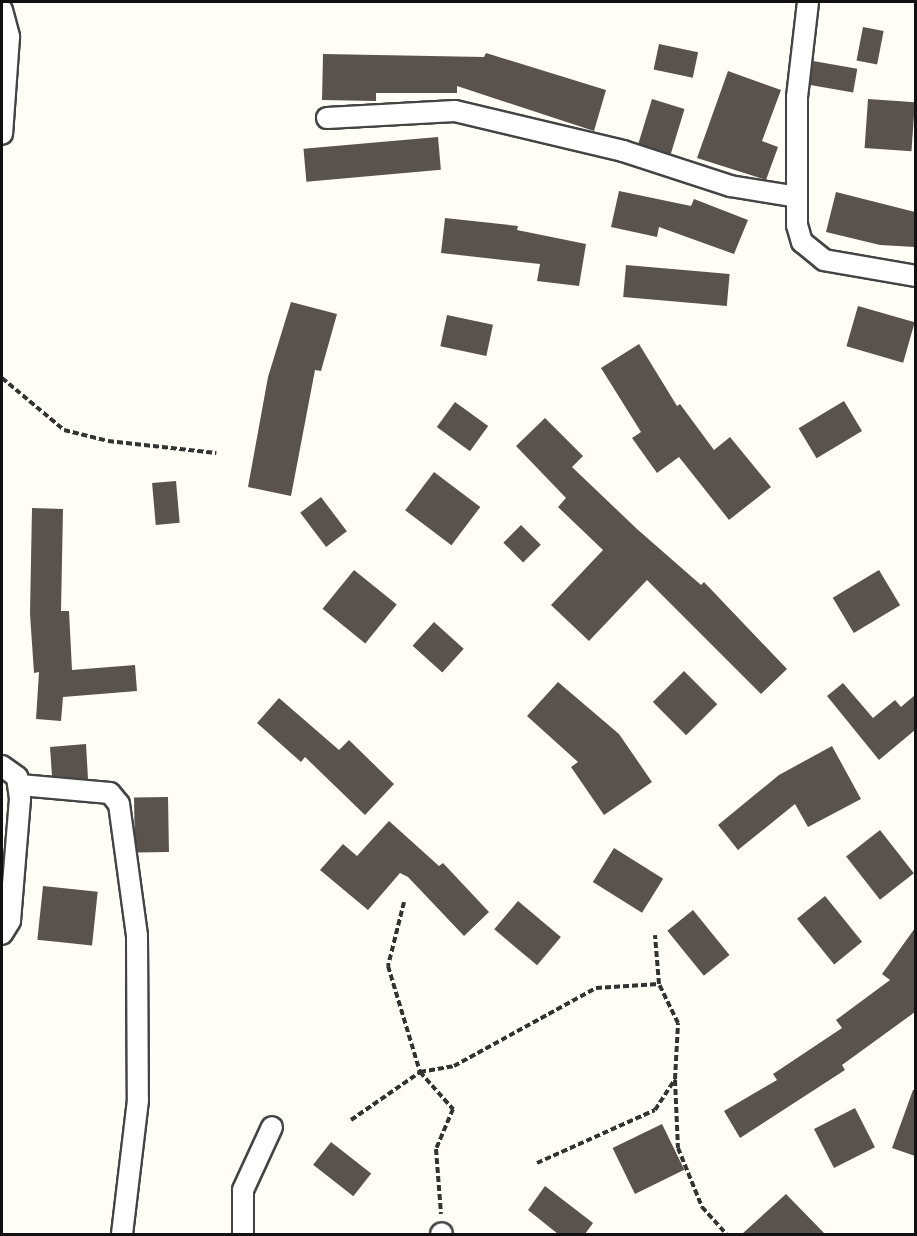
<!DOCTYPE html>
<style>
body{margin:0}
#map{position:relative;width:917px;height:1236px;overflow:hidden;background:#fffdf5;font-family:Merriweather,serif}
div>[style]{position:absolute}
.building>*{inset:0;background:#5a524d;transform-origin:0 0}
.path>*{height:4px;margin-top:-2px;transform-origin:0;background:repeating-linear-gradient(90deg,#333 0 6px,transparent 0 9px)}
.roads{filter:drop-shadow(2px 0 #444) drop-shadow(-2px 0 #444) drop-shadow(0 2px #444) drop-shadow(0 -2px #444)}
.street>*{height:20px;margin:-10px;padding:0 10px;transform-origin:10px;border-radius:10px;background:#fff}
span{translate:-50% -50%;white-space:nowrap;text-align:center;line-height:1.15;-webkit-text-stroke:6px #fff;paint-order:stroke}
.frame{position:absolute;inset:0;border:3px solid #111;pointer-events:none}
</style>
<div id="map">
<div class="building">
<div style="left:863px;top:27px;width:21px;height:34px;rotate:11deg"></div>
<div style="left:659px;top:44px;width:40px;height:26px;rotate:12deg"></div>
<div style="clip-path:polygon(486px 53px,606px 90px,594px 131px,457px 86px,457px 93px,376px 93px,376px 101px,322px 100px,323px 54px,484px 57px)"></div>
<div style="left:813px;top:61px;width:45px;height:24px;rotate:10deg"></div>
<div style="clip-path:polygon(728px 71px,781px 90px,762px 141px,778px 147px,766px 180px,697px 158px)"></div>
<div style="left:652px;top:99px;width:34px;height:47px;rotate:17deg"></div>
<div style="left:868px;top:99px;width:47px;height:49px;rotate:4deg"></div>
<div style="left:438px;top:137px;width:33px;height:135px;rotate:85deg"></div>
<div style="clip-path:polygon(619px 191px,691px 206px,694px 199px,748px 220px,734px 254px,659px 227px,657px 237px,611px 227px)"></div>
<div style="clip-path:polygon(836px 192px,915px 212px,915px 247px,880px 245px,826px 232px)"></div>
<div style="clip-path:polygon(445px 218px,518px 226px,517px 230px,586px 244px,579px 286px,537px 281px,540px 264px,441px 253px)"></div>
<div style="left:626px;top:265px;width:104px;height:32px;rotate:5deg"></div>
<div style="clip-path:polygon(291px 302px,337px 314px,321px 371px,315px 370px,291px 496px,248px 487px,268px 377px)"></div>
<div style="left:858px;top:306px;width:59px;height:42px;rotate:16deg"></div>
<div style="left:447px;top:315px;width:47px;height:32px;rotate:12deg"></div>
<div style="clip-path:polygon(639px 344px,677px 406px,680px 404px,714px 450px,730px 437px,771px 487px,729px 520px,679px 457px,657px 473px,632px 438px,641px 432px,601px 368px)"></div>
<div style="left:844px;top:401px;width:35px;height:53px;rotate:59deg"></div>
<div style="left:455px;top:402px;width:41px;height:31px;rotate:36deg"></div>
<div style="clip-path:polygon(545px 418px,583px 456px,572px 467px,637px 529px,701px 585px,704px 582px,787px 669px,761px 694px,647px 580px,589px 641px,551px 605px,603px 550px,558px 507px,566px 498px,516px 446px)"></div>
<div style="left:434px;top:472px;width:58px;height:48px;rotate:37deg"></div>
<div style="left:176px;top:481px;width:42px;height:24px;rotate:85deg"></div>
<div style="left:321px;top:497px;width:43px;height:26px;rotate:53deg"></div>
<div style="clip-path:polygon(32px 508px,63px 509px,61px 611px,69px 611px,72px 670px,135px 665px,137px 691px,63px 697px,61px 721px,36px 719px,39px 672px,34px 673px,30px 614px)"></div>
<div style="left:521px;top:525px;width:28px;height:25px;rotate:45deg"></div>
<div style="left:354px;top:570px;width:55px;height:50px;rotate:39deg"></div>
<div style="left:879px;top:570px;width:41px;height:54px;rotate:59deg"></div>
<div style="left:434px;top:622px;width:40px;height:32px;rotate:42deg"></div>
<div style="left:684px;top:671px;width:47px;height:44px;rotate:45deg"></div>
<div style="clip-path:polygon(558px 682px,619px 734px,652px 782px,604px 815px,571px 767px,578px 762px,527px 716px)"></div>
<div style="clip-path:polygon(843px 683px,873px 718px,895px 700px,901px 707px,915px 695px,915px 730px,879px 760px,827px 696px)"></div>
<div style="clip-path:polygon(279px 698px,339px 750px,349px 740px,394px 784px,365px 815px,305px 757px,301px 762px,257px 723px)"></div>
<div style="clip-path:polygon(86px 744px,88px 779px,52px 776px,50px 747px)"></div>
<div style="clip-path:polygon(832px 746px,861px 799px,808px 827px,795px 804px,738px 850px,718px 825px,779px 775px)"></div>
<div style="left:168px;top:797px;width:55px;height:34px;rotate:89deg"></div>
<div style="clip-path:polygon(389px 821px,439px 866px,443px 863px,489px 912px,464px 936px,408px 877px,400px 873px,368px 910px,320px 870px,343px 844px,357px 856px)"></div>
<div style="left:880px;top:830px;width:55px;height:43px;rotate:52deg"></div>
<div style="left:614px;top:848px;width:58px;height:40px;rotate:32deg"></div>
<div style="left:43px;top:886px;width:55px;height:54px;rotate:6deg"></div>
<div style="left:825px;top:896px;width:59px;height:36px;rotate:51deg"></div>
<div style="left:518px;top:901px;width:56px;height:37px;rotate:40deg"></div>
<div style="left:693px;top:910px;width:58px;height:33px;rotate:51deg"></div>
<div style="clip-path:polygon(915px 928px,915px 1012px,842px 1065px,845px 1070px,740px 1138px,724px 1111px,777px 1080px,773px 1074px,842px 1028px,836px 1020px,890px 980px,882px 974px)"></div>
<div style="clip-path:polygon(913px 1090px,915px 1090px,915px 1156px,892px 1148px)"></div>
<div style="left:855px;top:1108px;width:44px;height:46px;rotate:63deg"></div>
<div style="left:662px;top:1124px;width:51px;height:55px;rotate:64deg"></div>
<div style="left:331px;top:1142px;width:51px;height:29px;rotate:38deg"></div>
<div style="clip-path:polygon(545px 1186px,593px 1223px,585px 1234px,558px 1234px,528px 1210px)"></div>
<div style="clip-path:polygon(786px 1194px,825px 1234px,742px 1234px)"></div>
</div>
<div class="path">
<div style="left:2px;top:378px;width:81px;rotate:40deg"></div>
<div style="left:64px;top:430px;width:45px;rotate:14deg"></div>
<div style="left:108px;top:441px;width:109px;rotate:6.3deg"></div>
<div style="left:404px;top:902px;width:66px;rotate:104deg"></div>
<div style="left:388px;top:966px;width:111px;rotate:73.2deg"></div>
<div style="left:420px;top:1072px;width:50px;rotate:48.3deg"></div>
<div style="left:453px;top:1109px;width:43px;rotate:113deg"></div>
<div style="left:436px;top:1149px;width:65px;rotate:85.6deg"></div>
<div style="left:675px;top:1080px;width:68px;rotate:87.5deg"></div>
<div style="left:678px;top:1148px;width:64px;rotate:67.9deg"></div>
<div style="left:702px;top:1207px;width:36px;rotate:48deg"></div>
<div style="left:351px;top:1120px;width:84px;rotate:-34.8deg"></div>
<div style="left:420px;top:1072px;width:35px;rotate:-10deg"></div>
<div style="left:454px;top:1066px;width:162px;rotate:-28.8deg"></div>
<div style="left:596px;top:988px;width:63px;rotate:-3.6deg"></div>
<div style="left:537px;top:1163px;width:129px;rotate:-24.2deg"></div>
<div style="left:655px;top:1110px;width:37px;rotate:-57deg"></div>
<div style="left:675px;top:1079px;width:56px;rotate:-86.9deg"></div>
<div style="left:678px;top:1023px;width:43px;rotate:-116deg"></div>
<div style="left:659px;top:984px;width:49px;rotate:-94.7deg"></div>
</div>
<div class="roads">
<div class="street">
<div style="left:808px;top:2px;width:96px;rotate:96.6deg"></div>
<div style="left:797px;top:97px;width:128px;rotate:90deg"></div>
<div style="left:797px;top:225px;width:18px;rotate:74deg"></div>
<div style="left:802px;top:242px;width:28px;rotate:39deg"></div>
<div style="left:824px;top:260px;width:93px;rotate:9.9deg"></div>
<div style="left:2px;top:10px;width:28px;rotate:75deg"></div>
<div style="left:9px;top:37px;width:97px;rotate:94.1deg"></div>
<div style="left:327px;top:118px;width:128px;rotate:-3.1deg"></div>
<div style="left:455px;top:111px;width:173px;rotate:13.4deg"></div>
<div style="left:623px;top:151px;width:113px;rotate:18.1deg"></div>
<div style="left:730px;top:186px;width:68px;rotate:9.3deg"></div>
<div style="left:2px;top:766px;width:19px;rotate:36deg"></div>
<div style="left:17px;top:777px;width:22px;rotate:82deg"></div>
<div style="left:20px;top:799px;width:122px;rotate:94.7deg"></div>
<div style="left:10px;top:921px;width:15px;rotate:122deg"></div>
<div style="left:20px;top:785px;width:90px;rotate:5.1deg"></div>
<div style="left:110px;top:793px;width:14px;rotate:51deg"></div>
<div style="left:119px;top:804px;width:133px;rotate:82.2deg"></div>
<div style="left:137px;top:936px;width:164px;rotate:89.7deg"></div>
<div style="left:138px;top:1100px;width:135px;rotate:96.8deg"></div>
<div style="left:243px;top:1234px;width:44px;rotate:-90deg"></div>
<div style="left:243px;top:1190px;width:69px;rotate:-65.3deg"></div>
<div style="left:441px;top:1234px;width:1px;rotate:-45deg"></div>
</div>
</div>
<div class="frame"></div>
</div>
